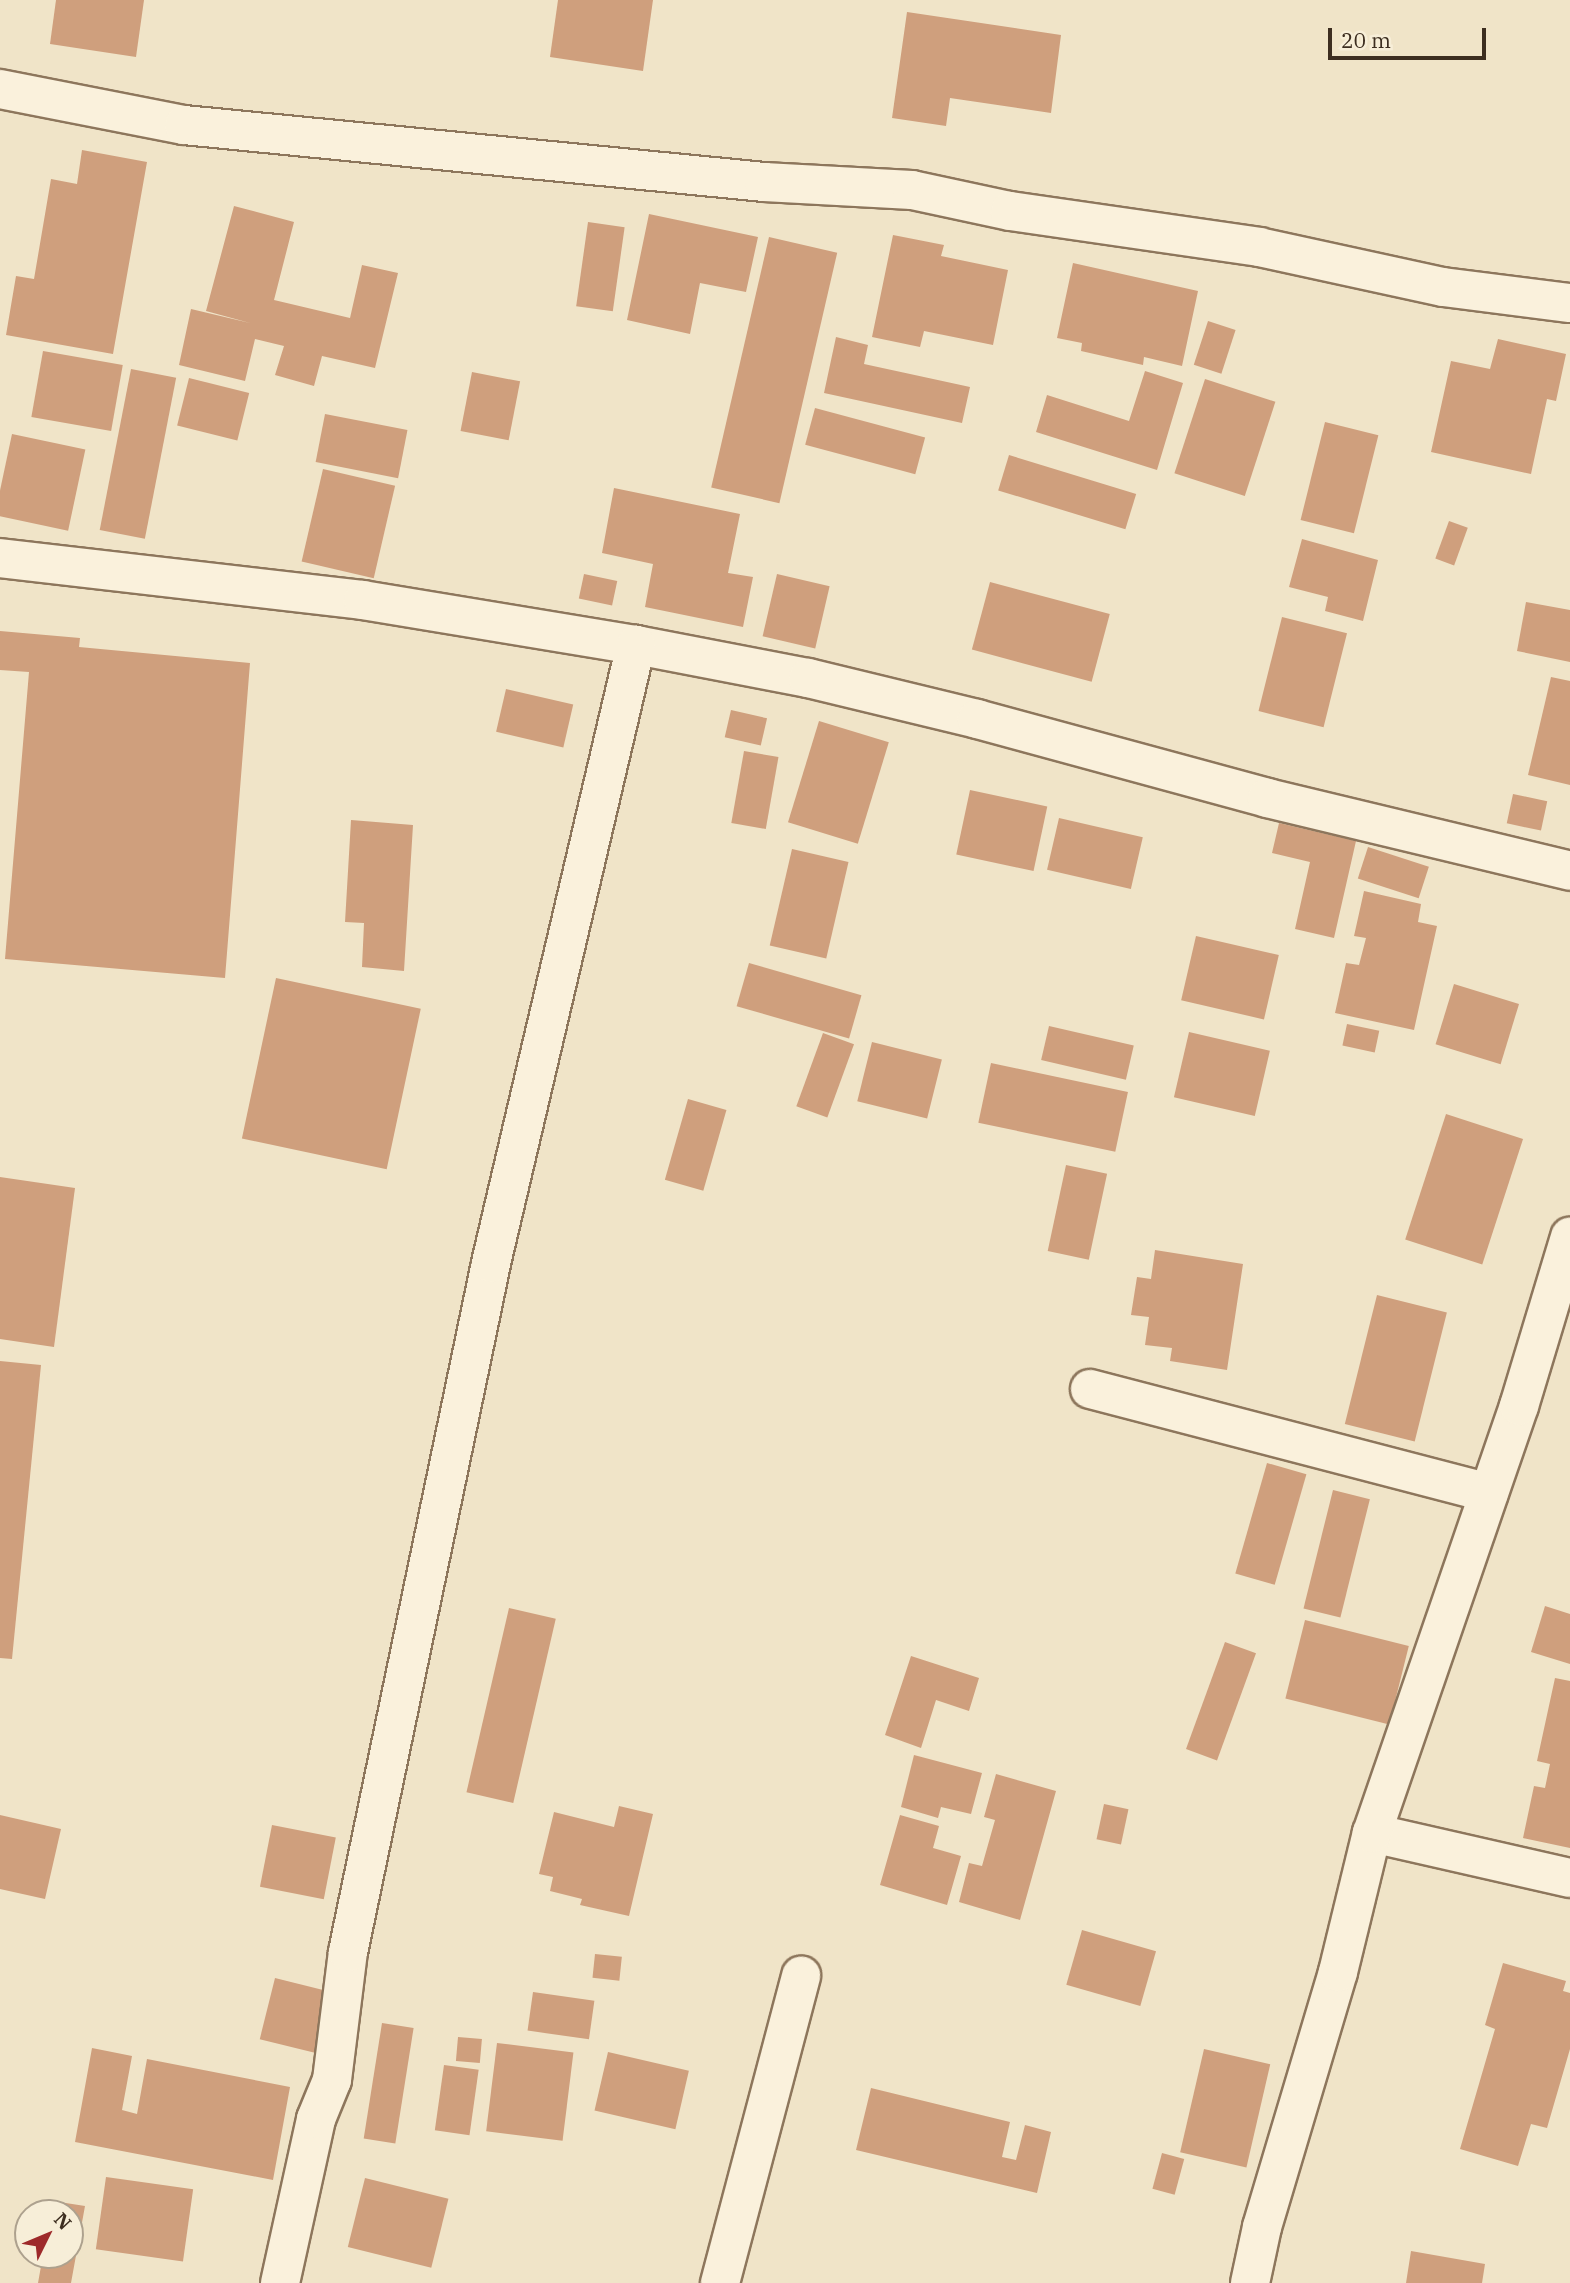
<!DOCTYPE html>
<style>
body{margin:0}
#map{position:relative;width:1570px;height:2283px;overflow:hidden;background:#f0e4c8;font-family:"IBM Plex Serif",serif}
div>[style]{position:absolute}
.building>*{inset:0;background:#cf9f7d;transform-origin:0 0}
.roads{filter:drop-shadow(2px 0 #8d765c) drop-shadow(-2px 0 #8d765c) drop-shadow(0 2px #8d765c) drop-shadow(0 -2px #8d765c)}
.street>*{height:38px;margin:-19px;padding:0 19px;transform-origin:19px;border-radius:19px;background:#faf1dc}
span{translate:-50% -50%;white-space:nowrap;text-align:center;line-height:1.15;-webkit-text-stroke:5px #f7eed8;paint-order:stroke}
.north{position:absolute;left:14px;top:2199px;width:70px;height:70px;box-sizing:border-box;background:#f7eed8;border:2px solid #ada18e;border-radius:50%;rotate:47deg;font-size:19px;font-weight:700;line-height:28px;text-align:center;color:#3d2e20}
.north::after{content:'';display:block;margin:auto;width:24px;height:32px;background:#9e2a2b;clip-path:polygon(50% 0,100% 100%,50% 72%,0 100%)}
.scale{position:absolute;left:1328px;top:28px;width:158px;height:32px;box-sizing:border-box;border:4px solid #3d2e20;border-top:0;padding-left:9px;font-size:21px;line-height:24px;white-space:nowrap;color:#3d2e20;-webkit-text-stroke:5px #f7eed8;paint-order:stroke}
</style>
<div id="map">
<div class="building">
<div style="clip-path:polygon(56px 0,144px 0,136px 57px,50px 44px)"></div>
<div style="clip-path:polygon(558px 0,653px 0,643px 71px,550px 57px)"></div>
<div style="clip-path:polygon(907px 12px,1061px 35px,1051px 113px,950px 98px,946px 126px,892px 118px)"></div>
<div style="clip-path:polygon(82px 150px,147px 162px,113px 354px,6px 335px,16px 276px,34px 279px,51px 179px,77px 184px)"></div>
<div style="clip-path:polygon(234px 206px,294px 222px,274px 300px,350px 318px,362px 265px,398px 273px,375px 368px,322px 356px,314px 386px,275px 375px,284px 346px,255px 339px,245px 381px,179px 365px,191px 309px,250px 323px,206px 311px)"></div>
<div style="clip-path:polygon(649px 214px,758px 237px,746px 292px,700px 283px,690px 334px,627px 320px)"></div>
<div style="left:588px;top:222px;width:37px;height:85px;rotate:8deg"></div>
<div style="clip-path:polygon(893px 235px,944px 245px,941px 256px,1008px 270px,993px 345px,924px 331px,920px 347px,872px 337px)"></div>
<div style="left:769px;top:237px;width:70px;height:257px;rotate:13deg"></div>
<div style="clip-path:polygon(1073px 263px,1198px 291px,1182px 366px,1144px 357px,1143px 365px,1081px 351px,1082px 343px,1057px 338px)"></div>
<div style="left:1208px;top:321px;width:29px;height:46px;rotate:18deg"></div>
<div style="clip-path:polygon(836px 337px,868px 345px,864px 364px,970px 387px,962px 423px,824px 393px)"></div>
<div style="clip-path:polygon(1498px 339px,1566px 354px,1556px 401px,1547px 399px,1531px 474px,1431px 452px,1451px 361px,1490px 369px)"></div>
<div style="left:43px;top:351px;width:81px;height:67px;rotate:10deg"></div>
<div style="left:131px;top:369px;width:46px;height:164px;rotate:11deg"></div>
<div style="clip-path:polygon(1145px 371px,1183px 383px,1157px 470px,1036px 432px,1047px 395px,1129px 421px)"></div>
<div style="left:472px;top:372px;width:49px;height:60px;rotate:11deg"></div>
<div style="left:189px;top:378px;width:62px;height:49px;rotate:14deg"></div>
<div style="left:1205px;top:379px;width:74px;height:99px;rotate:18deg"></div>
<div style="left:815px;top:408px;width:114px;height:38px;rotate:15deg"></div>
<div style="left:325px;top:414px;width:84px;height:49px;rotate:11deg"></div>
<div style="left:1325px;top:422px;width:55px;height:101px;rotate:14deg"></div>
<div style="left:12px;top:434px;width:75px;height:83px;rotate:12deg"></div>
<div style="left:1009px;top:455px;width:133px;height:37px;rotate:17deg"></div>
<div style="left:323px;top:469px;width:74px;height:95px;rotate:13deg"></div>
<div style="clip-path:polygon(614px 488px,740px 514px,728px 573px,753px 577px,743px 627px,645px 607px,653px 564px,602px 553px)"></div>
<div style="left:1449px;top:521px;width:20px;height:40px;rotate:20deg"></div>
<div style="clip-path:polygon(1302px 539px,1378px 560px,1363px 621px,1325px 611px,1328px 597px,1289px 587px)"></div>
<div style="left:584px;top:574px;width:34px;height:25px;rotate:12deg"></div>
<div style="left:777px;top:574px;width:54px;height:64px;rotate:13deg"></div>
<div style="left:990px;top:582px;width:124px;height:70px;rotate:15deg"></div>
<div style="clip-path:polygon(1526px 602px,1570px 610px,1570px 662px,1517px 651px)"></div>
<div style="left:1282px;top:617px;width:67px;height:97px;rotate:14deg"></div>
<div style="clip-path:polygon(0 631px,80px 638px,79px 647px,250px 663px,225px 978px,5px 959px,29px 672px,0 670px)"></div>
<div style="clip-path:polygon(1551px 677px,1570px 681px,1570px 785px,1528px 775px)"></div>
<div style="left:506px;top:689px;width:69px;height:44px;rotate:13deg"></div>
<div style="left:731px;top:710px;width:37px;height:28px;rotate:13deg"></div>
<div style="left:819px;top:721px;width:73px;height:106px;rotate:17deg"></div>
<div style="left:744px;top:751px;width:35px;height:73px;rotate:10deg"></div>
<div style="left:970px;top:790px;width:79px;height:66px;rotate:12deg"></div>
<div style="left:1513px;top:794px;width:35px;height:30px;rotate:12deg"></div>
<div style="left:1059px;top:818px;width:86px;height:53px;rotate:13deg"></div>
<div style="clip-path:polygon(351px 820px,413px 825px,404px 971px,362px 967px,364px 923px,345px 922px)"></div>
<div style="clip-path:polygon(1279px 823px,1356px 841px,1334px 938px,1295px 929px,1310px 862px,1272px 853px)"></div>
<div style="left:1368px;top:847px;width:64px;height:33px;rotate:18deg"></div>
<div style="left:792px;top:849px;width:58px;height:99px;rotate:13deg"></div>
<div style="clip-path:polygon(1364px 891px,1421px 904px,1418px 922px,1437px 926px,1414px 1030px,1335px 1013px,1346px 963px,1359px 965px,1366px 938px,1354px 936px)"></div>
<div style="left:1196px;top:936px;width:85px;height:66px;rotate:13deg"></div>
<div style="left:749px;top:963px;width:117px;height:45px;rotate:16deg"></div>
<div style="left:276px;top:978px;width:148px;height:164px;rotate:12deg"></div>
<div style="left:1454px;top:984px;width:68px;height:63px;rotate:17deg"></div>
<div style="left:1347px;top:1024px;width:33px;height:22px;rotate:12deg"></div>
<div style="left:1049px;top:1026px;width:87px;height:35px;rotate:13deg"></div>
<div style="left:1189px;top:1032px;width:83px;height:67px;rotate:13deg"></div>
<div style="left:823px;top:1033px;width:33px;height:78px;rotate:20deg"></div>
<div style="left:872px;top:1042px;width:72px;height:61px;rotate:14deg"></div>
<div style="left:991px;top:1063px;width:140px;height:61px;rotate:12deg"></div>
<div style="left:688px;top:1099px;width:40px;height:84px;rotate:16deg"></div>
<div style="left:1446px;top:1114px;width:81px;height:132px;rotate:18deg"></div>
<div style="left:1066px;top:1165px;width:42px;height:88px;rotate:12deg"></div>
<div style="clip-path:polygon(0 1177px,75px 1188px,54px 1347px,0 1339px)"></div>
<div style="clip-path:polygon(1155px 1250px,1243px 1264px,1227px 1370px,1170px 1361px,1172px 1348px,1145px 1345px,1149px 1317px,1131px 1315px,1137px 1277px,1151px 1279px)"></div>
<div style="left:1377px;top:1295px;width:72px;height:133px;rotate:14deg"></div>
<div style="clip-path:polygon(0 1361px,41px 1365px,12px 1659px,0 1658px)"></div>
<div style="left:1267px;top:1463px;width:41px;height:115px;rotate:16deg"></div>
<div style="left:1333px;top:1490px;width:38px;height:122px;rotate:14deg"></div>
<div style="clip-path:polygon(1545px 1606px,1570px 1614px,1570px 1664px,1531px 1652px)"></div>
<div style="left:509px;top:1608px;width:48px;height:189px;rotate:13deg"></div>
<div style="left:1305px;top:1620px;width:107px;height:81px;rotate:14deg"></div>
<div style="left:1225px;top:1642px;width:33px;height:114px;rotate:20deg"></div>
<div style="clip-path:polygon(911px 1656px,979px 1678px,969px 1711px,936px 1700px,921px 1748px,885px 1735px)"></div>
<div style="clip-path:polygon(1555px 1678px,1570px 1681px,1570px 1848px,1523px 1838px,1534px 1786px,1545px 1788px,1550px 1764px,1537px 1761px)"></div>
<div style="clip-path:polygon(914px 1755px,982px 1773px,971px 1814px,941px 1807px,938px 1818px,901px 1807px)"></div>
<div style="clip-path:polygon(996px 1774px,1056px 1791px,1020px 1920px,959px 1902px,969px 1863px,982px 1866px,995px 1820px,984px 1817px)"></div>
<div style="left:1104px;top:1804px;width:25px;height:36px;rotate:12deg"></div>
<div style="clip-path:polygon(619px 1806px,653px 1814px,629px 1916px,580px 1905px,582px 1899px,550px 1891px,553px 1877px,539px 1874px,554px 1812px,614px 1827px)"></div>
<div style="clip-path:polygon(0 1815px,61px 1829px,45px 1899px,0 1889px)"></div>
<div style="clip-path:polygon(900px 1815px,939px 1826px,933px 1848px,961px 1856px,947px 1905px,880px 1885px)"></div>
<div style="left:272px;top:1825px;width:65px;height:63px;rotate:11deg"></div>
<div style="left:1082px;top:1930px;width:77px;height:57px;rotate:16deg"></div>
<div style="left:595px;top:1954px;width:27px;height:24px;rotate:6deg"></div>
<div style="clip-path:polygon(1503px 1963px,1566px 1981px,1563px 1991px,1570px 1993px,1570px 2049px,1547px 2128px,1531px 2124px,1518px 2166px,1460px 2149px,1495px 2029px,1485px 2025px)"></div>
<div style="left:275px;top:1978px;width:64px;height:63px;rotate:14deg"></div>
<div style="left:533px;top:1992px;width:62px;height:39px;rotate:8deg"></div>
<div style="left:382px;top:2023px;width:32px;height:117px;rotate:9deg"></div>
<div style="left:458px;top:2037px;width:24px;height:24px;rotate:5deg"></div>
<div style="left:497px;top:2043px;width:77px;height:89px;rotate:7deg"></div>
<div style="clip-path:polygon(92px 2048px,132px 2056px,122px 2110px,137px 2114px,147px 2059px,290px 2087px,273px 2180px,75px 2142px)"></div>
<div style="left:1204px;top:2049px;width:68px;height:106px;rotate:13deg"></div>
<div style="left:608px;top:2052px;width:83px;height:60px;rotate:13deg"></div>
<div style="left:444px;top:2065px;width:35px;height:66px;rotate:8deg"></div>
<div style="clip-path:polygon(871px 2088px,1010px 2122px,1002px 2157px,1016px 2160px,1025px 2125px,1051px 2132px,1037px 2193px,856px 2150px)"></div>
<div style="left:1162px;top:2153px;width:23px;height:37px;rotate:15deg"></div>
<div style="left:106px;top:2177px;width:88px;height:73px;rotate:8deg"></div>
<div style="left:365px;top:2178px;width:86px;height:71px;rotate:14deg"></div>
<div style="clip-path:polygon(53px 2201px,85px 2206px,71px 2283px,38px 2283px,43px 2255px,70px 2255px,70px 2213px,51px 2213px)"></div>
<div style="clip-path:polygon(1411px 2251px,1485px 2264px,1482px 2283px,1406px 2283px)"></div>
</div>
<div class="roads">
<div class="street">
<div style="left:0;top:89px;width:187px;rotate:11.1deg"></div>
<div style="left:184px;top:125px;width:583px;rotate:5.61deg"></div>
<div style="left:764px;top:182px;width:148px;rotate:3.1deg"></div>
<div style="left:912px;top:190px;width:100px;rotate:12.1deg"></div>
<div style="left:1010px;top:211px;width:252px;rotate:8.2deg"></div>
<div style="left:1259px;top:247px;width:188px;rotate:12.3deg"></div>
<div style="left:1443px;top:287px;width:128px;rotate:7.2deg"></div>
<div style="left:0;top:558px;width:365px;rotate:6.6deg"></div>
<div style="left:363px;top:600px;width:277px;rotate:9.4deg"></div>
<div style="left:636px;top:645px;width:175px;rotate:10.9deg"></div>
<div style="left:808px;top:678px;width:174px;rotate:13.6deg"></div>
<div style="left:977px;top:719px;width:301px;rotate:15.2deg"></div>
<div style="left:1267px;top:798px;width:312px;rotate:13.5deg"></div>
<div style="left:1090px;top:1389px;width:412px;rotate:14.6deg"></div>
<div style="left:1372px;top:1833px;width:203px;rotate:12.8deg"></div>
<div style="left:280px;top:2283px;width:168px;rotate:-77.6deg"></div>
<div style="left:316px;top:2119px;width:42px;rotate:-67.7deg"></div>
<div style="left:332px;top:2080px;width:129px;rotate:-82.9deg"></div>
<div style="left:348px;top:1952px;width:704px;rotate:-78.27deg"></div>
<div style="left:491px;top:1263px;width:635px;rotate:-76.8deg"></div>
<div style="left:720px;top:2283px;width:318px;rotate:-75.2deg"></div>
<div style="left:1250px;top:2283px;width:57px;rotate:-77.9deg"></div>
<div style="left:1262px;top:2227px;width:266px;rotate:-73.4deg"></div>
<div style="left:1338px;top:1972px;width:143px;rotate:-76.3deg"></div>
<div style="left:1372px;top:1833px;width:452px;rotate:-71deg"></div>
<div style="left:1519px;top:1406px;width:177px;rotate:-73.2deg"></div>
</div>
</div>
<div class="north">N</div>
<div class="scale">20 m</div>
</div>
